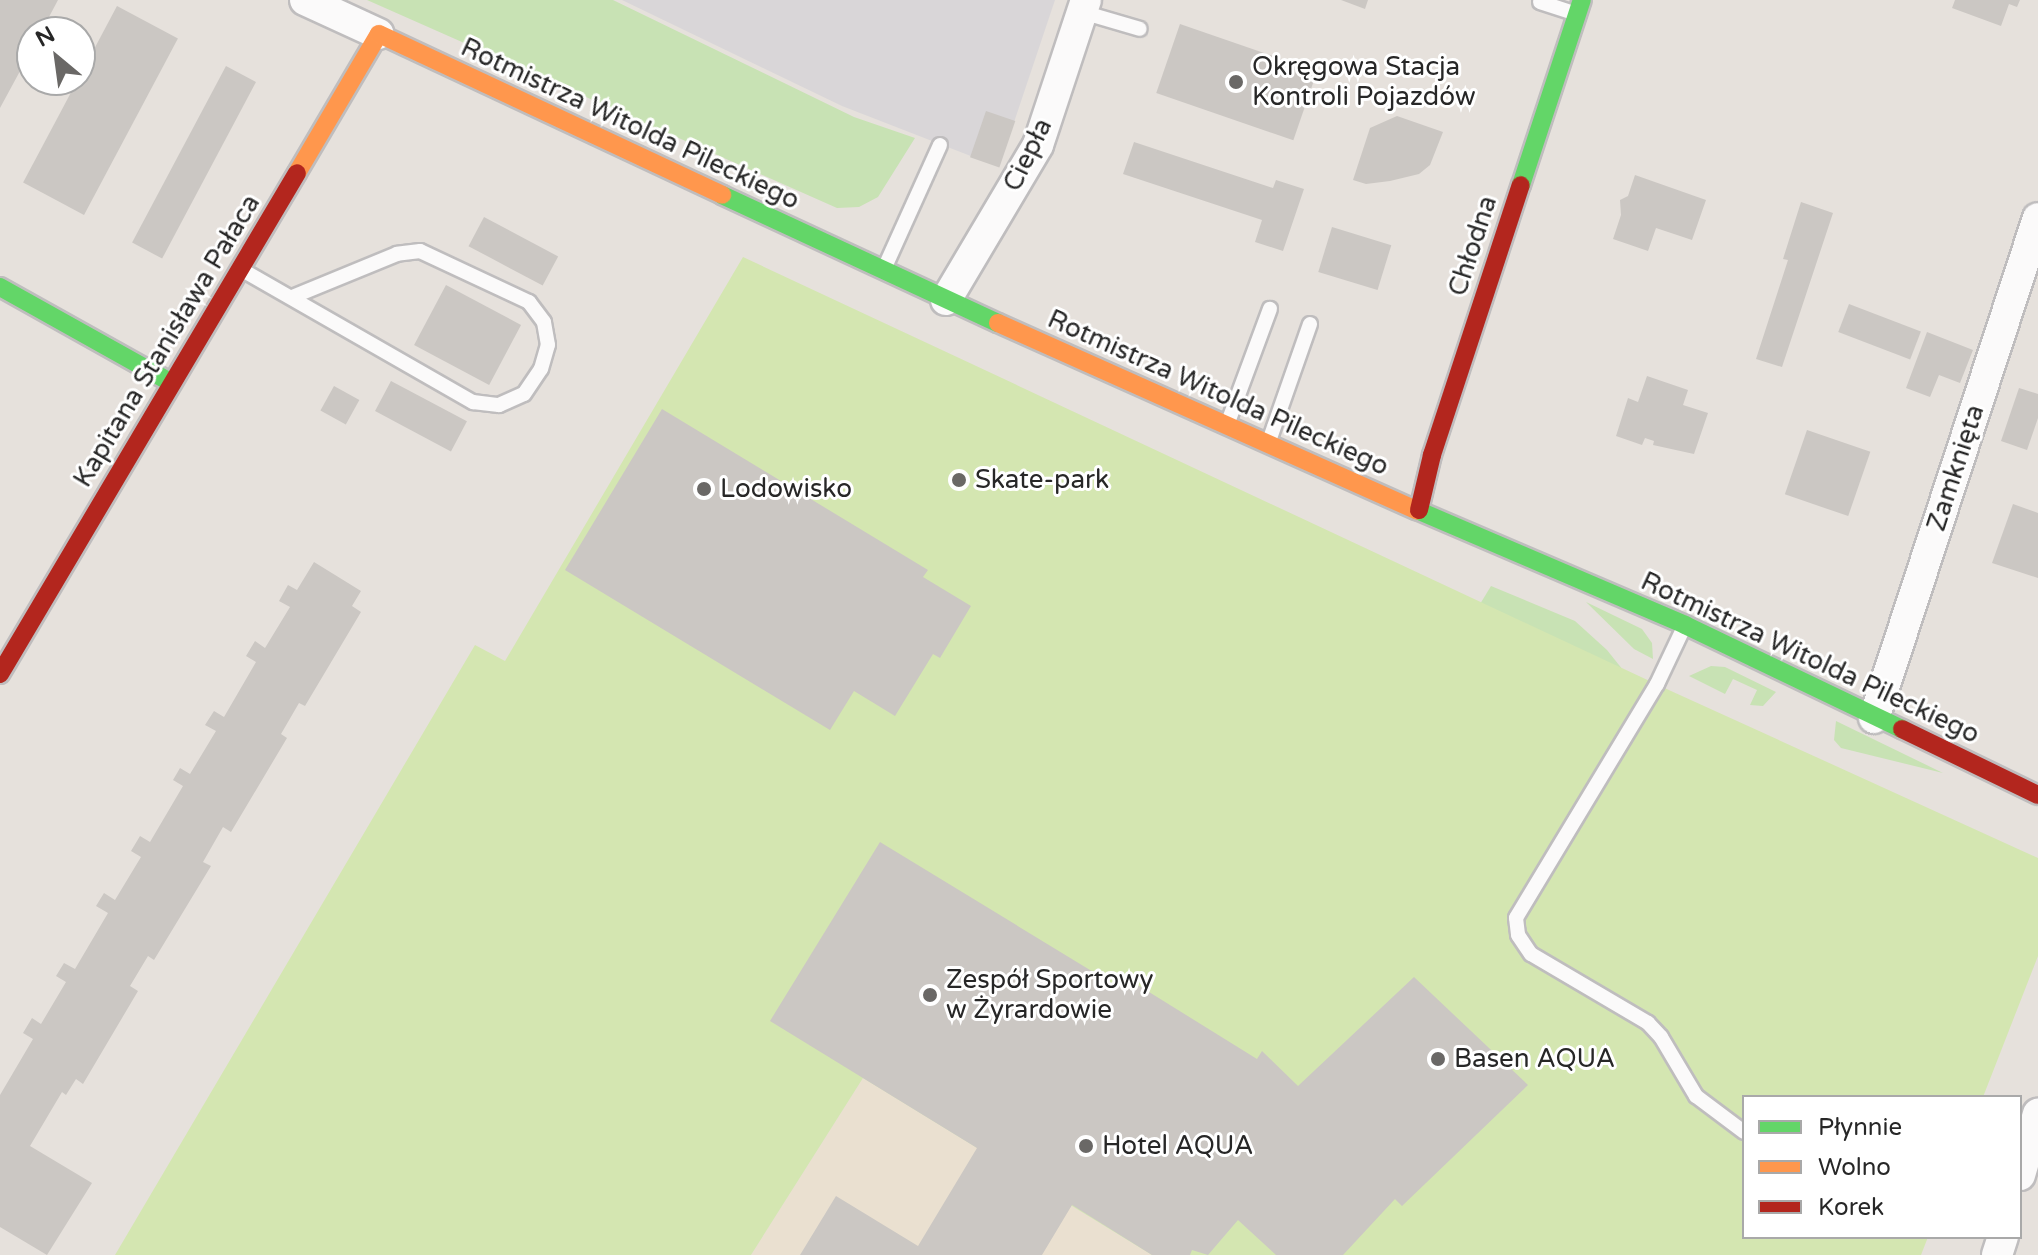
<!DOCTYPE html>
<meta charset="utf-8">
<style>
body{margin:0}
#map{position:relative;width:2038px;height:1255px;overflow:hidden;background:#e6e1dc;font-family:"Varela Round",sans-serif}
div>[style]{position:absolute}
.industrial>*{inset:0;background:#d9d6d8}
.education>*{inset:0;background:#eae0d0}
.green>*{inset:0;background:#c8e2b4}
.pitch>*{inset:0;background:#d4e6b1}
.building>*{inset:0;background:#cbc7c3;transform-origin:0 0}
.roads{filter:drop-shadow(2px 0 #bfbdbe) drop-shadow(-2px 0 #bfbdbe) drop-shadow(0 2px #bfbdbe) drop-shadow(0 -2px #bfbdbe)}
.lane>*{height:14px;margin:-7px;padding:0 7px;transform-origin:7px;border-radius:7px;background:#fbfafa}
.street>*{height:30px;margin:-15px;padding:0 15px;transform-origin:15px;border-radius:15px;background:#fbfafa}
.fast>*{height:18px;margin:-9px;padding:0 9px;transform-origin:9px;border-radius:9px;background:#63d668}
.slow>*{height:18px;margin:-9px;padding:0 9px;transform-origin:9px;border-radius:9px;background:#ff974d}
.jam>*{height:18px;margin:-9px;padding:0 9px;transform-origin:9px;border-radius:9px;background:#b3261e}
.dots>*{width:22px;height:22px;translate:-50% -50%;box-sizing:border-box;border:4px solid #fff;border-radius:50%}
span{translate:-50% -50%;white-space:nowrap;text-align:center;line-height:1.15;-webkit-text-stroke:6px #fff;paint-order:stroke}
.poi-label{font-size:26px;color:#272727}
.left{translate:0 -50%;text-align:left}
.street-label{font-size:26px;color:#272727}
.legend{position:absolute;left:1742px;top:1095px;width:280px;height:144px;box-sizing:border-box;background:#fff;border:2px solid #a9a9a9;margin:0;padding:10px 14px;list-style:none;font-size:24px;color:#272727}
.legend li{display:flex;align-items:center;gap:16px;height:40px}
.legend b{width:40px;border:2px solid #a9a9a9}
.north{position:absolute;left:16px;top:16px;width:80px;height:80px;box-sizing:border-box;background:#fff;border:2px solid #a9a9a9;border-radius:50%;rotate:331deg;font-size:22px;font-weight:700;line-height:32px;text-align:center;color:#272727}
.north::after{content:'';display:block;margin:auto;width:28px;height:36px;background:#6a6866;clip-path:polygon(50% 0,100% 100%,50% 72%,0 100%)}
</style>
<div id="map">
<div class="industrial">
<div style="clip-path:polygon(622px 0,1055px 0,999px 167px,842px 106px)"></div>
</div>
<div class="education">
<div style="clip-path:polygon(863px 1078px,1152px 1255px,751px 1255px)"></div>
</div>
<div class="green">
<div style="clip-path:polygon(367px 0,613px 0,854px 117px,915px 138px,878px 197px,859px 207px,837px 208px)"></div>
<div style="clip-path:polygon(1491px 586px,1575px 621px,1607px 650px,1631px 680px,1457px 642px)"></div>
<div style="clip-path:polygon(1586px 602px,1642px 629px,1652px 643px,1653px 659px,1634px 649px)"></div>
<div style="clip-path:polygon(1711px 666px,1725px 667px,1776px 692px,1763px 706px,1750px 705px,1757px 690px,1733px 679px,1725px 694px,1689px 676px)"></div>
<div style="clip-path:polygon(1836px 721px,1943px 773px,1841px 748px,1834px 740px)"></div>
</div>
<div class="pitch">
<div style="clip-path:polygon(743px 257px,1671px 691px,2038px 858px,2038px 956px,1983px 1097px,1744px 1097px,1744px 1237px,1928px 1237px,1921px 1255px,1152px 1255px,863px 1078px,751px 1255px,115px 1255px,475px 645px,505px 661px)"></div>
</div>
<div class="building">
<div style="clip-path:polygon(0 0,58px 0,41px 32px,32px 32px,32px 49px,0 108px)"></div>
<div style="clip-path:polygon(1341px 0,1368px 0,1365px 9px)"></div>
<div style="clip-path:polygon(1955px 0,2020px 0,2017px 7px,2009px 4px,2001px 26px,1952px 8px)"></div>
<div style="left:117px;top:6px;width:69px;height:200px;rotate:28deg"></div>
<div style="left:1180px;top:24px;width:145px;height:73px;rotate:19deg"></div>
<div style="left:226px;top:66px;width:34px;height:200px;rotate:28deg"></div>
<div style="left:986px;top:111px;width:31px;height:49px;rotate:19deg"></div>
<div style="clip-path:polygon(1397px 116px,1443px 132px,1430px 165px,1419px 174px,1390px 181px,1366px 184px,1353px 180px,1370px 128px)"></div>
<div style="clip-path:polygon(1134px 142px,1273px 188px,1276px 180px,1304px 189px,1283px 251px,1255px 242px,1262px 220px,1123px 174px)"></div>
<div style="clip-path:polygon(1635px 175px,1706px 200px,1692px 240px,1656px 228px,1648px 251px,1613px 239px,1621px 215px,1620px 200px,1628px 196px)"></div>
<div style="clip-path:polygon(1801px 202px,1833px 213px,1782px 367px,1756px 359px,1788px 260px,1783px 259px)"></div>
<div style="left:484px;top:217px;width:84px;height:33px;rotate:28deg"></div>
<div style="left:1332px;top:227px;width:62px;height:47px;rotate:17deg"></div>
<div style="left:446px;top:285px;width:85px;height:68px;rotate:28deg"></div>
<div style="left:1849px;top:304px;width:77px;height:30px;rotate:21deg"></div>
<div style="clip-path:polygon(1927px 332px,1973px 350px,1960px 383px,1939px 375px,1930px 397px,1906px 388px)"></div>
<div style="clip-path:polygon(1647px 376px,1688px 390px,1683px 405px,1708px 413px,1694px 454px,1653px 445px,1654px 441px,1645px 438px,1642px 445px,1616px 436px,1628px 398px,1638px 402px)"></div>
<div style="left:391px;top:381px;width:86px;height:34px;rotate:28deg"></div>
<div style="left:334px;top:386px;width:29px;height:28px;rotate:29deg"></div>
<div style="clip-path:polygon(2019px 388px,2038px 394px,2038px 418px,2027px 450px,2001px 441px)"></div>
<div style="clip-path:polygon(662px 409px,928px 570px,923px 577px,971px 606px,940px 658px,933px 654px,895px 716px,854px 691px,830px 730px,565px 570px)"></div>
<div style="left:1807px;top:430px;width:67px;height:68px;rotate:19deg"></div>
<div style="clip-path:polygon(2013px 504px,2038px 513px,2038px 578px,1992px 563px)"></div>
<div style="clip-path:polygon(314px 562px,361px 591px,352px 606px,361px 612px,305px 706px,299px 703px,281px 734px,287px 738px,231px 832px,223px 827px,203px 862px,211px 866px,154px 960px,148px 956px,130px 986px,138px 991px,83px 1084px,76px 1079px,66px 1095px,62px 1092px,30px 1146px,92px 1183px,47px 1255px,0 1227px,0 1095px,33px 1039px,23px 1033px,32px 1018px,41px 1024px,66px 982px,56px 976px,64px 963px,75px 969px,108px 913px,96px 906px,104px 893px,115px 900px,141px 857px,131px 851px,140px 836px,150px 842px,183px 786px,173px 780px,180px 768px,190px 774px,216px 731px,205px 725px,214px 711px,224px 717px,256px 662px,246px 656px,255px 641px,265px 648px,290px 607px,279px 601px,288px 585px,297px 590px)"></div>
<div style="clip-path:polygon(880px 842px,1113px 984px,1120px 974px,1257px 1059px,1262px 1051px,1298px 1086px,1414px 977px,1528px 1085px,1402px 1206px,1395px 1199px,1343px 1255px,1276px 1255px,1238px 1220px,1208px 1255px,1192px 1250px,1190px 1255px,1152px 1255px,1072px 1205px,1042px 1255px,800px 1255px,836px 1196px,918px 1246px,977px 1148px,770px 1021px)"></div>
</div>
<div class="roads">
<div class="lane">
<div style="left:1540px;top:2px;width:35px;rotate:18deg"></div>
<div style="left:1082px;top:12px;width:60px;rotate:16.3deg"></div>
<div style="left:884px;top:269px;width:136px;rotate:-65.7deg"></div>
<div style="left:244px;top:271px;width:264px;rotate:29.8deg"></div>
<div style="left:473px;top:402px;width:26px;rotate:7deg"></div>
<div style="left:499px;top:405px;width:27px;rotate:-24deg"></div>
<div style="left:524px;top:394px;width:30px;rotate:-56deg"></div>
<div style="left:541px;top:369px;width:25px;rotate:-74deg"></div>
<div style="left:548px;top:345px;width:23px;rotate:-100deg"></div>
<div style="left:544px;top:322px;width:25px;rotate:-127deg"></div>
<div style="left:529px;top:302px;width:120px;rotate:-154.9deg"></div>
<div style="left:420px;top:251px;width:23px;rotate:173deg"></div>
<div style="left:397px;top:254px;width:113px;rotate:157.7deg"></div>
<div style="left:1227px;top:425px;width:124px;rotate:-69.7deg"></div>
<div style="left:1268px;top:444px;width:127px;rotate:-70.7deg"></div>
<div style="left:1684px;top:627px;width:63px;rotate:115.3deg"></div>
<div style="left:1657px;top:684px;width:273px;rotate:121.1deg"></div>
<div style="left:1516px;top:918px;width:17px;rotate:83deg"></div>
<div style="left:1518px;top:935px;width:23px;rotate:56deg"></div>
<div style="left:1531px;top:954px;width:136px;rotate:30.5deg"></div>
<div style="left:1648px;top:1023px;width:19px;rotate:47deg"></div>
<div style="left:1661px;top:1037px;width:69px;rotate:59.3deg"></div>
<div style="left:1696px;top:1096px;width:60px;rotate:36.9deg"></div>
</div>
<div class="street">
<div style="left:305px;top:0;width:81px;rotate:24.7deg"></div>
<div style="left:946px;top:300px;width:180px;rotate:-59.3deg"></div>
<div style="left:1038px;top:145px;width:153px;rotate:-71.7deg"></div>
<div style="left:1874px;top:718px;width:526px;rotate:-71.84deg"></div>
<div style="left:2020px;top:1175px;width:64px;rotate:-73.6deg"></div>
<div style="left:1997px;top:1255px;width:19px;rotate:-72deg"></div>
</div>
<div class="fast">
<div style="left:1521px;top:185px;width:195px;rotate:-71.8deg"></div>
<div style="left:722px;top:195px;width:304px;rotate:24.9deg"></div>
<div style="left:0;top:287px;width:197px;rotate:29.2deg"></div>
<div style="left:1417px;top:510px;width:292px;rotate:23.2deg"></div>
<div style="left:1685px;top:625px;width:241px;rotate:25.6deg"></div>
</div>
<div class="slow">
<div style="left:297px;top:173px;width:161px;rotate:-59.5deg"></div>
<div style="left:379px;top:34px;width:379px;rotate:25.1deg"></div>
<div style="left:998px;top:323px;width:459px;rotate:24.1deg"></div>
</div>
<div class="jam">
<div style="left:1419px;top:510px;width:57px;rotate:-76.7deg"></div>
<div style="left:1432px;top:455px;width:284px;rotate:-71.8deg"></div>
<div style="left:0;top:674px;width:582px;rotate:-59.34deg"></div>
<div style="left:1902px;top:729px;width:151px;rotate:25.9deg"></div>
</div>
</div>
<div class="dots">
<div style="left:1236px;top:82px;background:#6a6866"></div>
<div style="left:959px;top:480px;background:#6a6866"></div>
<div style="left:704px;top:489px;background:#6a6866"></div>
<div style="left:930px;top:995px;background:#6a6866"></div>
<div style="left:1438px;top:1059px;background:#6a6866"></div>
<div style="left:1086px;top:1146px;background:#6a6866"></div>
</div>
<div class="poi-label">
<span class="left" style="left:1252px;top:82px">Okręgowa Stacja<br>Kontroli Pojazdów</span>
<span class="left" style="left:975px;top:480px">Skate-park</span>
<span class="left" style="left:720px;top:489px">Lodowisko</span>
<span class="left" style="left:946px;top:995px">Zespół Sportowy<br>w Żyrardowie</span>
<span class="left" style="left:1454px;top:1059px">Basen AQUA</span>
<span class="left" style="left:1102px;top:1146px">Hotel AQUA</span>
</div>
<div class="street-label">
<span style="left:630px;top:124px;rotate:25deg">Rotmistrza Witolda Pileckiego</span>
<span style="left:1028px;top:155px;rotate:-64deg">Ciepła</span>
<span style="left:1473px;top:246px;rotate:-72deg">Chłodna</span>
<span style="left:167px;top:341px;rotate:-59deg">Kapitana Stanisława Pałaca</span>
<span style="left:1218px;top:393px;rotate:24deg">Rotmistrza Witolda Pileckiego</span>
<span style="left:1956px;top:468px;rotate:-72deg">Zamknięta</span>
<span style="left:1810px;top:658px;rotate:25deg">Rotmistrza Witolda Pileckiego</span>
</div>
<ul class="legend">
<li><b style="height:10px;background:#63d668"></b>Płynnie</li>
<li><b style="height:10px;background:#ff974d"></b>Wolno</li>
<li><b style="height:10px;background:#b3261e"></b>Korek</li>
</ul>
<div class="north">N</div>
</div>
